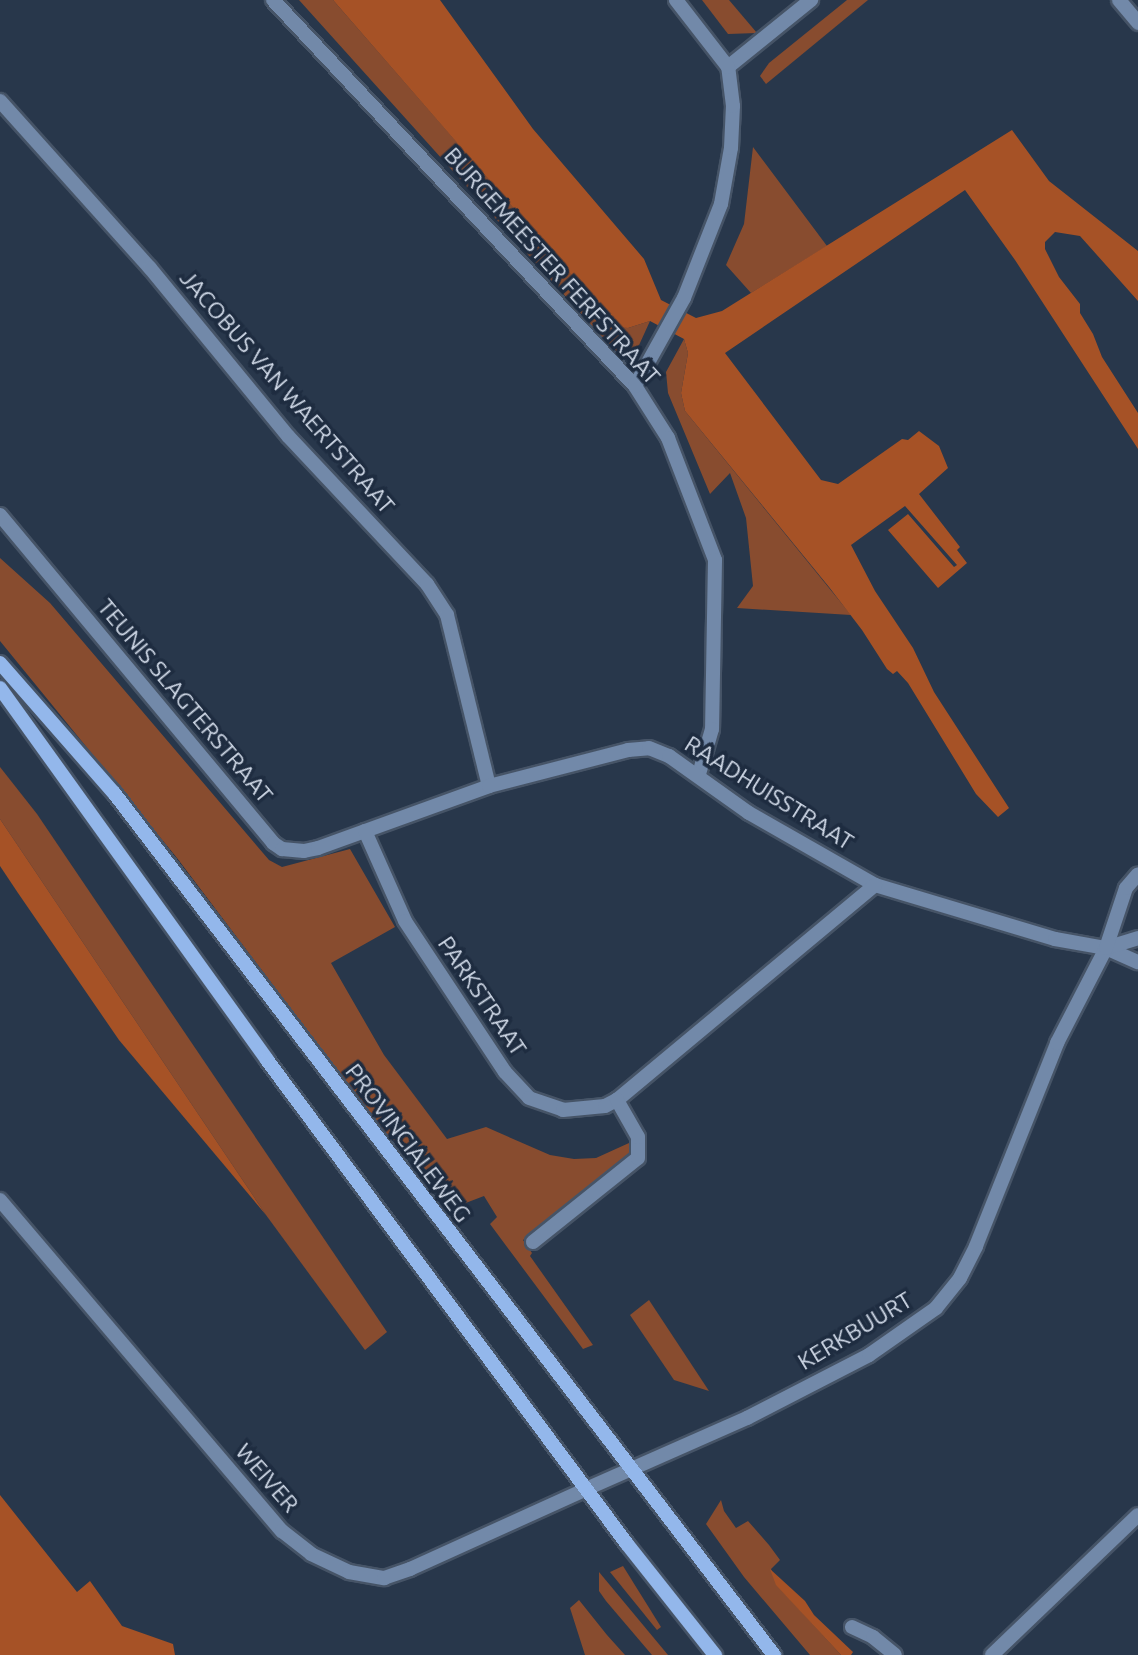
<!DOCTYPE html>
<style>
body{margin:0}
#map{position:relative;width:1138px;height:1655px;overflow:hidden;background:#28374b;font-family:Ubuntu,sans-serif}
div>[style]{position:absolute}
.green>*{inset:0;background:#884c2f}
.water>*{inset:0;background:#a65226}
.roads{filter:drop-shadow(2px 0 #465467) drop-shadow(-2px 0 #465467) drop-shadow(0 2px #465467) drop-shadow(0 -2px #465467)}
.service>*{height:14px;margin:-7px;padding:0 7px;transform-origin:7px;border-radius:7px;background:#7289a9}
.minor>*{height:14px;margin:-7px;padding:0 7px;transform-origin:7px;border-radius:7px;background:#7289a9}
.tertiary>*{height:14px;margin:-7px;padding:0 7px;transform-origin:7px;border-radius:7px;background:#7289a9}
.secondary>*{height:14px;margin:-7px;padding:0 7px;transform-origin:7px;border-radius:7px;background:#93b7eb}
span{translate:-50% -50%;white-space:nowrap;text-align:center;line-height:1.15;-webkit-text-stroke:7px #1e2c40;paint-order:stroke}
.street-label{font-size:23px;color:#d1dae8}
</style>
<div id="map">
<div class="green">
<div style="clip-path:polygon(299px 0,333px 0,617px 326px,628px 328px,650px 321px,635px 354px,624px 356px,612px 348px)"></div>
<div style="clip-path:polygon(702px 0,729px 0,757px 33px,728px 34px)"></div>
<div style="clip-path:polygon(847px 0,868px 0,766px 84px,760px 76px,769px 63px)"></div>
<div style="clip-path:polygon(753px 147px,827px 246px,751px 293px,726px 265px,744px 224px)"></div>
<div style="clip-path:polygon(684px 339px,688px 353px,681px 393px,685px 411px,851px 615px,737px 608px,753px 586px,746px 518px,730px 473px,710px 494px,668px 393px,666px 372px)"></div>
<div style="clip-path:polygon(0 558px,50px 603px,269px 860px,282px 867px,350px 849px,395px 927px,331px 963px,384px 1055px,447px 1139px,486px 1127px,550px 1155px,574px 1159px,596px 1158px,629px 1143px,629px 1154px,623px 1163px,523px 1240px,532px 1253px,530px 1256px,593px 1345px,583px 1349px,490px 1224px,497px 1217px,484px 1196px,463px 1204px,382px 1129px,177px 858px,0 641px)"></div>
<div style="clip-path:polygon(0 767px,37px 814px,387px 1332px,365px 1350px,266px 1215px,0 819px)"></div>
<div style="clip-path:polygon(649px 1300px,709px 1391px,674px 1380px,630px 1315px)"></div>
<div style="clip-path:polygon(721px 1500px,724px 1511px,736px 1528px,748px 1521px,769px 1545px,780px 1560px,771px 1569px,777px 1585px,841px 1655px,810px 1655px,744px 1577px,706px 1524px)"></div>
<div style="clip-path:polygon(623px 1566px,661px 1627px,657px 1630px,610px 1572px)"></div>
<div style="clip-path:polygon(599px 1572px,668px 1655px,652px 1655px,606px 1601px,599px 1591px)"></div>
<div style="clip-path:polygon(579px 1600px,607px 1635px,625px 1655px,585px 1655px,570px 1608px)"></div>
</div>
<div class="water">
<div style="clip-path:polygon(333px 0,440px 0,533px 129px,644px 259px,661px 300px,696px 318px,722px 311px,1012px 130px,1049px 181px,1138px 251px,1138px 301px,1080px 236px,1055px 232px,1045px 242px,1045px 249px,1059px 277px,1080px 304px,1080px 313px,1093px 334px,1102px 357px,1138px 413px,1138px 449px,1015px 260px,965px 190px,725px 353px,821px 480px,838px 484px,902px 439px,908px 440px,919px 431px,939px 446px,948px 468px,919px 494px,960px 547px,957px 550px,967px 563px,938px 588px,888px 530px,908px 514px,954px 567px,957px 565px,905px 506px,851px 545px,875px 591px,913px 648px,934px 692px,1009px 808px,998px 817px,976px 794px,908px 683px,897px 671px,893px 674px,887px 669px,862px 630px,829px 587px,685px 411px,681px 393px,688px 353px,684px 339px,650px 321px,628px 328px,617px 327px)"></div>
<div style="clip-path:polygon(0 819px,266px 1215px,119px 1040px,18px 893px,0 866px)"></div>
<div style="clip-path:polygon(0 1495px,77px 1592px,90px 1581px,122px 1626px,173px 1644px,175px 1655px,0 1655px)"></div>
<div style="clip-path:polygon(770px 1569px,805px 1601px,814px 1615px,853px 1652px,851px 1655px,841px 1655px,776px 1585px)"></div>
</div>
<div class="roads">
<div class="service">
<div style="left:852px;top:1627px;width:23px;rotate:25deg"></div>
<div style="left:873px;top:1637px;width:28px;rotate:39deg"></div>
</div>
<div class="minor">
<div style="left:273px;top:0;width:529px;rotate:46.84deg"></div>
<div style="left:635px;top:386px;width:62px;rotate:57.6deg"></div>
<div style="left:668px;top:438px;width:131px;rotate:68.9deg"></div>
<div style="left:715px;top:560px;width:169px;rotate:91deg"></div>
<div style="left:712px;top:729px;width:47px;rotate:106.1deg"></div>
<div style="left:1119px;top:0;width:30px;rotate:50deg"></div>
<div style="left:728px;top:67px;width:107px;rotate:-38.9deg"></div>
<div style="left:0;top:101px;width:224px;rotate:48.1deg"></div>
<div style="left:150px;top:268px;width:217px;rotate:50.6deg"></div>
<div style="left:288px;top:436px;width:203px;rotate:46.8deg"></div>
<div style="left:427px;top:584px;width:37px;rotate:57deg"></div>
<div style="left:447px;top:615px;width:176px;rotate:76.2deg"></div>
<div style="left:635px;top:386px;width:101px;rotate:-60.9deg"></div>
<div style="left:684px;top:298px;width:101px;rotate:-68.5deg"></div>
<div style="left:721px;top:204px;width:57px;rotate:-79.9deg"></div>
<div style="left:731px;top:148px;width:42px;rotate:-87.3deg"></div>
<div style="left:733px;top:106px;width:39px;rotate:-97deg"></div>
<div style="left:728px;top:67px;width:85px;rotate:-127.8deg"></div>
<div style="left:0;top:515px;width:427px;rotate:50.2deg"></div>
<div style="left:273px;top:843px;width:11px;rotate:34deg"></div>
<div style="left:282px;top:849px;width:22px;rotate:5deg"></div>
<div style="left:304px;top:851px;width:14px;rotate:-12deg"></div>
<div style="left:318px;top:848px;width:182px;rotate:-19.9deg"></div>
<div style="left:489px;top:786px;width:144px;rotate:-14.5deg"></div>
<div style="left:628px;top:750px;width:21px;rotate:-5deg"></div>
<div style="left:649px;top:748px;width:22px;rotate:22deg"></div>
<div style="left:669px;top:756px;width:98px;rotate:35.5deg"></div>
<div style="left:749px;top:813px;width:145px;rotate:29.7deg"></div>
<div style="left:875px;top:885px;width:188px;rotate:16.7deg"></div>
<div style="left:1055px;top:939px;width:52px;rotate:10deg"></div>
<div style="left:1106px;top:948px;width:35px;rotate:24deg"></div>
<div style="left:365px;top:831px;width:98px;rotate:66deg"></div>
<div style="left:405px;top:921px;width:181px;rotate:56.5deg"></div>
<div style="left:505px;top:1072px;width:35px;rotate:47deg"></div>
<div style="left:529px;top:1098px;width:36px;rotate:19deg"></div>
<div style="left:563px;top:1110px;width:42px;rotate:-5.4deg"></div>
<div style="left:605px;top:1106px;width:13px;rotate:-27deg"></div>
<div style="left:617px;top:1100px;width:336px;rotate:-39.8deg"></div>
<div style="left:0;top:1200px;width:435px;rotate:49.6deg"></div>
<div style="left:282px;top:1531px;width:37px;rotate:38deg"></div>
<div style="left:311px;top:1554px;width:42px;rotate:25.3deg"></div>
<div style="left:349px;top:1572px;width:36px;rotate:10deg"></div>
<div style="left:384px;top:1578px;width:28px;rotate:-19deg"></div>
<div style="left:410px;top:1569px;width:193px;rotate:-24.4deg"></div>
<div style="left:533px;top:1242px;width:134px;rotate:-38.7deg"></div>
<div style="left:638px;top:1158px;width:21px;rotate:-90deg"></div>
<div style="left:638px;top:1137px;width:43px;rotate:-119.6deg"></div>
<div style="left:992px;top:1655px;width:202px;rotate:-43.8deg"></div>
</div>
<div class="tertiary">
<div style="left:1106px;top:948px;width:34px;rotate:-17deg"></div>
<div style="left:586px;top:1489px;width:176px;rotate:-23.8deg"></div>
<div style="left:747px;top:1418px;width:137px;rotate:-27.3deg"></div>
<div style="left:869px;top:1355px;width:82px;rotate:-35deg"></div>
<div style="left:936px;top:1308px;width:38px;rotate:-51deg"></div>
<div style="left:960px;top:1278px;width:36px;rotate:-63deg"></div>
<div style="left:976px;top:1246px;width:219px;rotate:-68.2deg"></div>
<div style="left:1057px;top:1043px;width:107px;rotate:-62.7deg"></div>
<div style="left:1106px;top:948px;width:63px;rotate:-71.6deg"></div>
<div style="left:1126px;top:888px;width:18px;rotate:-49deg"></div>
</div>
<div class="secondary">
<div style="left:0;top:663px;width:173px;rotate:48.8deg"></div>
<div style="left:114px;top:793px;width:1086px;rotate:52.56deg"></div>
<div style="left:0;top:688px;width:458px;rotate:54.3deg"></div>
<div style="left:267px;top:1060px;width:603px;rotate:53.36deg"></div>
<div style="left:627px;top:1544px;width:142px;rotate:51.6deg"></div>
</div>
</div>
<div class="street-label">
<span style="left:552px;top:266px;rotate:48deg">BURGEMEESTER FERFSTRAAT</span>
<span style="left:287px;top:392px;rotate:49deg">JACOBUS VAN WAERTSTRAAT</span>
<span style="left:185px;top:701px;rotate:50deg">TEUNIS SLAGTERSTRAAT</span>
<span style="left:769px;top:793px;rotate:32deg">RAADHUISSTRAAT</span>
<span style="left:482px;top:996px;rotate:56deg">PARKSTRAAT</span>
<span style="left:408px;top:1143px;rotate:53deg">PROVINCIALEWEG</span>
<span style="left:855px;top:1331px;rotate:-31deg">KERKBUURT</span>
<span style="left:267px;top:1478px;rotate:49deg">WEIVER</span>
</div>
</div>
